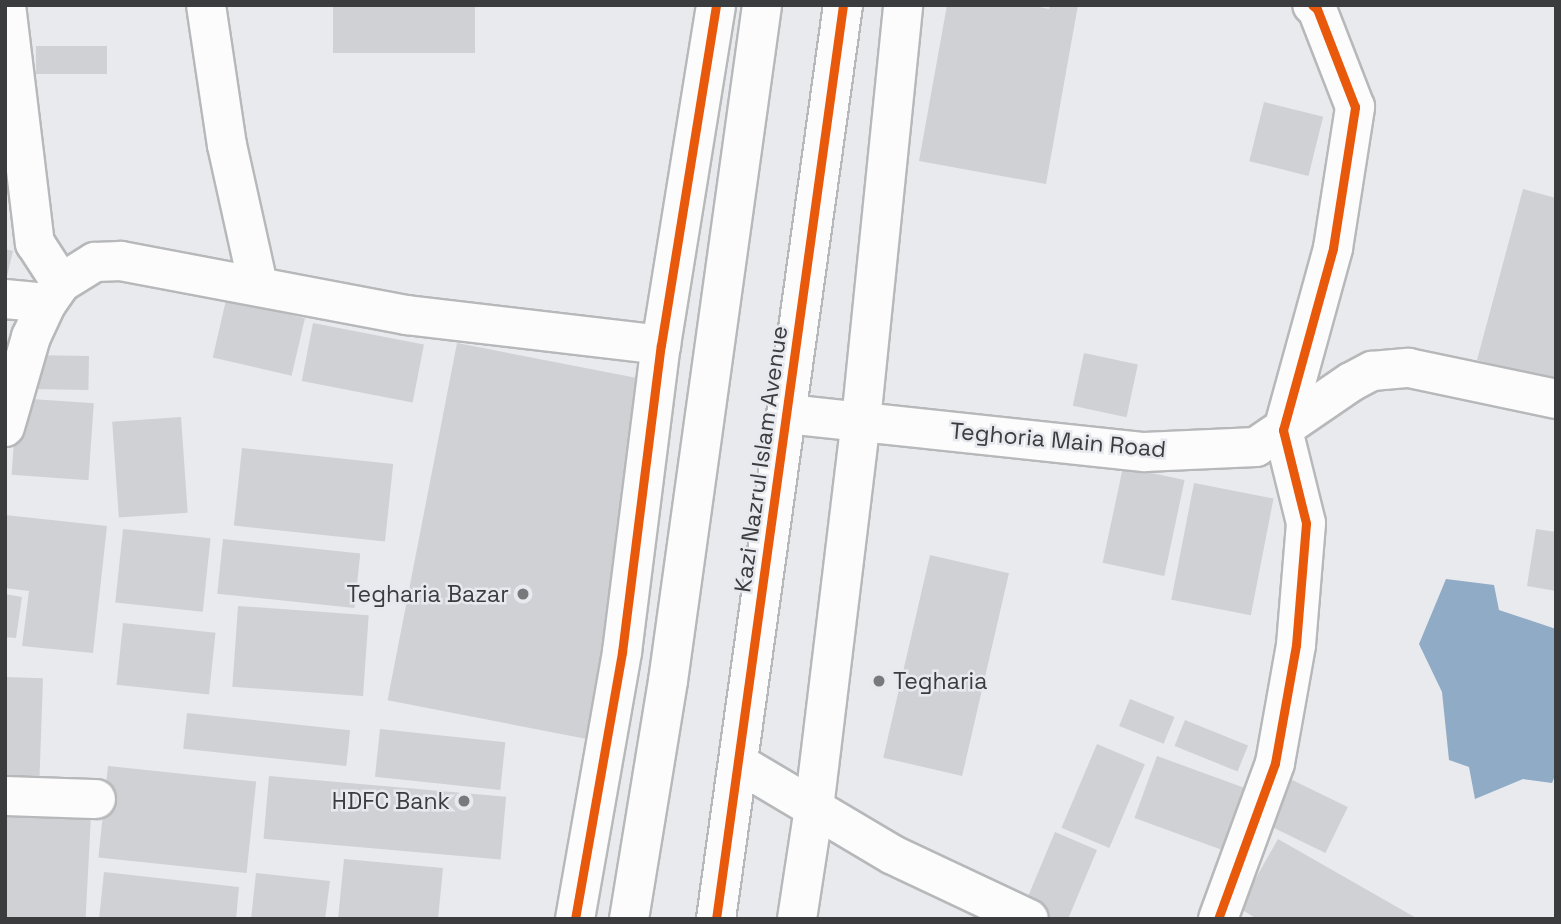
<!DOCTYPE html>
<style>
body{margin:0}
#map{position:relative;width:1561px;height:924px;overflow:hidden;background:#e8eaed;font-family:"Space Grotesk",sans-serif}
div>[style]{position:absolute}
.water>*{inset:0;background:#90abc6}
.building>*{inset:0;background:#d0d1d4;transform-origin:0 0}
.roads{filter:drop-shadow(2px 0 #b7b8ba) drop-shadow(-2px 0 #b7b8ba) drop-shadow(0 2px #b7b8ba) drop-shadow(0 -2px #b7b8ba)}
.minor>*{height:38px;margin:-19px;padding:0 19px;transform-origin:19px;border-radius:19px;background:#fcfcfc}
.tertiary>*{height:38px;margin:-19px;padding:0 19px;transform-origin:19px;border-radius:19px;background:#fcfcfc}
.primary>*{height:38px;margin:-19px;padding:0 19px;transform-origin:19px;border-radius:19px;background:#fcfcfc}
.cycleway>*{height:9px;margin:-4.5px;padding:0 4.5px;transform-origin:4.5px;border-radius:4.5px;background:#e8590c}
.dots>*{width:19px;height:19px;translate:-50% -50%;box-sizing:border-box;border:4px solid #e7e9ee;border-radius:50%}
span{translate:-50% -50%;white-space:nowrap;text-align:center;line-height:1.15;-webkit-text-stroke:5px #e7e9ee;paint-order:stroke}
.street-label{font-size:23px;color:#3b3c3e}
.poi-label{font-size:23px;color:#3b3c3e}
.right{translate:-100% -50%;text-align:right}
.left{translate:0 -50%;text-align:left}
.frame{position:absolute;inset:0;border:7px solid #3b3c3e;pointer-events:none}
</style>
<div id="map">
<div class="water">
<div style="clip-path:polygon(1446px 579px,1494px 585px,1499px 610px,1556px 629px,1556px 773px,1552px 783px,1523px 779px,1475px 799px,1469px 767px,1449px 760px,1442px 692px,1419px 644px)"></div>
</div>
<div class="building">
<div style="left:333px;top:5px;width:142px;height:48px"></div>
<div style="clip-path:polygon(947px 5px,1029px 5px,1049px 9px,1050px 5px,1078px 5px,1046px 184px,919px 161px)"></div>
<div style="left:36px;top:46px;width:71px;height:28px"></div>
<div style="left:1264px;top:102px;width:61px;height:61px;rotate:14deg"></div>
<div style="clip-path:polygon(1523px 189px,1556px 198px,1556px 381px,1477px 360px)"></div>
<div style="clip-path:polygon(5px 249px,13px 251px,6px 280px,5px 280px)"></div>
<div style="left:226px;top:300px;width:81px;height:59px;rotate:13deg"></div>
<div style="left:313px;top:323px;width:113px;height:59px;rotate:11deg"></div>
<div style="left:457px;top:343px;width:203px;height:364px;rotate:11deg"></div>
<div style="left:1084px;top:353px;width:55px;height:54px;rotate:12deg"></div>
<div style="left:29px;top:355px;width:60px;height:34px;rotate:1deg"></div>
<div style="left:17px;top:398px;width:77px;height:77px;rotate:4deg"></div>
<div style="left:181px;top:417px;width:96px;height:69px;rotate:86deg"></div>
<div style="left:242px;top:448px;width:152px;height:78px;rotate:6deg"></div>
<div style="left:1123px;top:467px;width:63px;height:98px;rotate:12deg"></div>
<div style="left:1194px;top:483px;width:81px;height:119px;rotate:11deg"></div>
<div style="clip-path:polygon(5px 515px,107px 526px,93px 653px,22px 646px,29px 591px,5px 588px)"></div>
<div style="left:123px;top:529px;width:88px;height:74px;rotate:6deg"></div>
<div style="clip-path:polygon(1536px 529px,1556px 532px,1556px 591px,1527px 586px)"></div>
<div style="left:223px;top:539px;width:138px;height:55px;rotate:6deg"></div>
<div style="left:930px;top:555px;width:81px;height:208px;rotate:13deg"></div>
<div style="clip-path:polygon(5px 594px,22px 597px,16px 638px,5px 637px)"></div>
<div style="left:238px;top:606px;width:131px;height:81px;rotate:4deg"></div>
<div style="left:123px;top:623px;width:93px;height:62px;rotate:6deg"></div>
<div style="left:5px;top:677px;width:38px;height:105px;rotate:2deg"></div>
<div style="left:1130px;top:699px;width:48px;height:29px;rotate:22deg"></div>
<div style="left:187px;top:713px;width:164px;height:36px;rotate:6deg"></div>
<div style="left:1185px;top:720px;width:68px;height:28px;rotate:22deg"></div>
<div style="left:380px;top:729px;width:126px;height:48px;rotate:6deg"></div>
<div style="left:1097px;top:744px;width:52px;height:91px;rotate:23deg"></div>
<div style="left:1157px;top:756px;width:95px;height:66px;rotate:20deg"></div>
<div style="left:108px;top:766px;width:149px;height:92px;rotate:6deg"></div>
<div style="left:269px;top:776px;width:238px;height:63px;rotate:5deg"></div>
<div style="left:1284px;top:776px;width:71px;height:51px;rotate:26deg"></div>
<div style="left:5px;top:813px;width:86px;height:106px;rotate:3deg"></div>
<div style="clip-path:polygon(1055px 832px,1097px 850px,1068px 919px,1054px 919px,1024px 906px)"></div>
<div style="clip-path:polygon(1278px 839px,1418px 919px,1257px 919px,1239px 908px)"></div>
<div style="clip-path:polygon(344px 859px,443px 868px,438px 919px,338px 919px)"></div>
<div style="clip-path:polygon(104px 872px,239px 887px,236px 919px,99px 919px)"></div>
<div style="clip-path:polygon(256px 873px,330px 881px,325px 919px,251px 919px)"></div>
</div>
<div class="roads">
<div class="minor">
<div style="left:6px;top:5px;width:240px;rotate:83.1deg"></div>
<div style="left:35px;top:243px;width:48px;rotate:57deg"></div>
<div style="left:206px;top:5px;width:142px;rotate:81.5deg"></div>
<div style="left:227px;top:145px;width:143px;rotate:77.5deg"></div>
<div style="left:5px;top:299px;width:42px;rotate:5.4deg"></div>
<div style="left:738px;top:763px;width:180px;rotate:30.7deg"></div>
<div style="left:893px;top:855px;width:150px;rotate:25.2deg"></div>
<div style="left:5px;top:796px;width:91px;rotate:1.9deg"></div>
<div style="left:1218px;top:919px;width:166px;rotate:-69.9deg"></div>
<div style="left:1275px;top:763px;width:120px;rotate:-79.9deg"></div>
<div style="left:1296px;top:645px;width:122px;rotate:-85.3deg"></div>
<div style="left:1306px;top:523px;width:96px;rotate:-103.9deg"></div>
<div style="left:1283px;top:430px;width:189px;rotate:-74.6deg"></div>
<div style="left:1333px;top:248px;width:143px;rotate:-81.1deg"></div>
<div style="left:1355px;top:107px;width:105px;rotate:-111.2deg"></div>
<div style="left:1317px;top:9px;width:6px;rotate:-141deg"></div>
</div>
<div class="tertiary">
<div style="left:787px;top:414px;width:359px;rotate:6.1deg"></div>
<div style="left:1144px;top:452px;width:112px;rotate:-2.6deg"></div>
<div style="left:1256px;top:447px;width:115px;rotate:-34.4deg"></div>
<div style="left:1351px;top:382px;width:24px;rotate:-28deg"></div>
<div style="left:1372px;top:371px;width:37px;rotate:-5deg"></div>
<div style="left:1409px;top:368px;width:150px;rotate:11.9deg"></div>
<div style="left:5px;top:427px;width:94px;rotate:-73.9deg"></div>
<div style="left:31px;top:337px;width:38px;rotate:-65deg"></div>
<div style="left:47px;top:303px;width:24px;rotate:-55deg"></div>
<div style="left:61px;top:283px;width:40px;rotate:-32deg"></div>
<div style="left:95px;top:262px;width:26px;rotate:-2deg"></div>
<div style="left:121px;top:261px;width:291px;rotate:10.7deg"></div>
<div style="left:407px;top:315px;width:256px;rotate:6.7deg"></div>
<div style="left:575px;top:919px;width:271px;rotate:-80deg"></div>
<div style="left:622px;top:652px;width:309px;rotate:-82.8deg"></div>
<div style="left:661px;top:345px;width:344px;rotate:-80.8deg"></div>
<div style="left:797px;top:919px;width:112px;rotate:-81.3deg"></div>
<div style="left:814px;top:808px;width:390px;rotate:-83.1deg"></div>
<div style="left:861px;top:421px;width:418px;rotate:-84.2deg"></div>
</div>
<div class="primary">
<div style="left:629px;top:919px;width:241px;rotate:-80.7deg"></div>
<div style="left:668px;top:681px;width:683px;rotate:-82.08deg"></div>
<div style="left:716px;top:919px;width:923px;rotate:-82.09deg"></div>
</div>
</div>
<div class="cycleway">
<div style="left:575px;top:919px;width:271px;rotate:-80deg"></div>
<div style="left:622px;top:652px;width:309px;rotate:-82.8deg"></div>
<div style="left:661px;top:345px;width:344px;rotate:-80.8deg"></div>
<div style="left:716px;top:919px;width:923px;rotate:-82.09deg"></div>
<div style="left:1218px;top:919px;width:166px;rotate:-69.9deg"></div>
<div style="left:1275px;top:763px;width:120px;rotate:-79.9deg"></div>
<div style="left:1296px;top:645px;width:122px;rotate:-85.3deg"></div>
<div style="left:1306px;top:523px;width:96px;rotate:-103.9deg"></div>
<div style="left:1283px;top:430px;width:189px;rotate:-74.6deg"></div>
<div style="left:1333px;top:248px;width:143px;rotate:-81.1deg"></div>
<div style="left:1355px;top:107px;width:105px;rotate:-111.2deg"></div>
<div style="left:1317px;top:9px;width:6px;rotate:-141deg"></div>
</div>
<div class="dots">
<div style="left:523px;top:594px;background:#78797b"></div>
<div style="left:879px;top:681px;background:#78797b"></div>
<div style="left:464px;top:801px;background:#78797b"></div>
</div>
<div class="street-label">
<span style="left:1058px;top:440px;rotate:5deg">Teghoria Main Road</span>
<span style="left:761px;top:459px;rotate:-82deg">Kazi Nazrul Islam Avenue</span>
</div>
<div class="poi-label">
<span class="right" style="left:509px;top:594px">Tegharia Bazar</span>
<span class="left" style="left:893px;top:681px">Tegharia</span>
<span class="right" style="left:450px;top:801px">HDFC Bank</span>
</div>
<div class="frame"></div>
</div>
